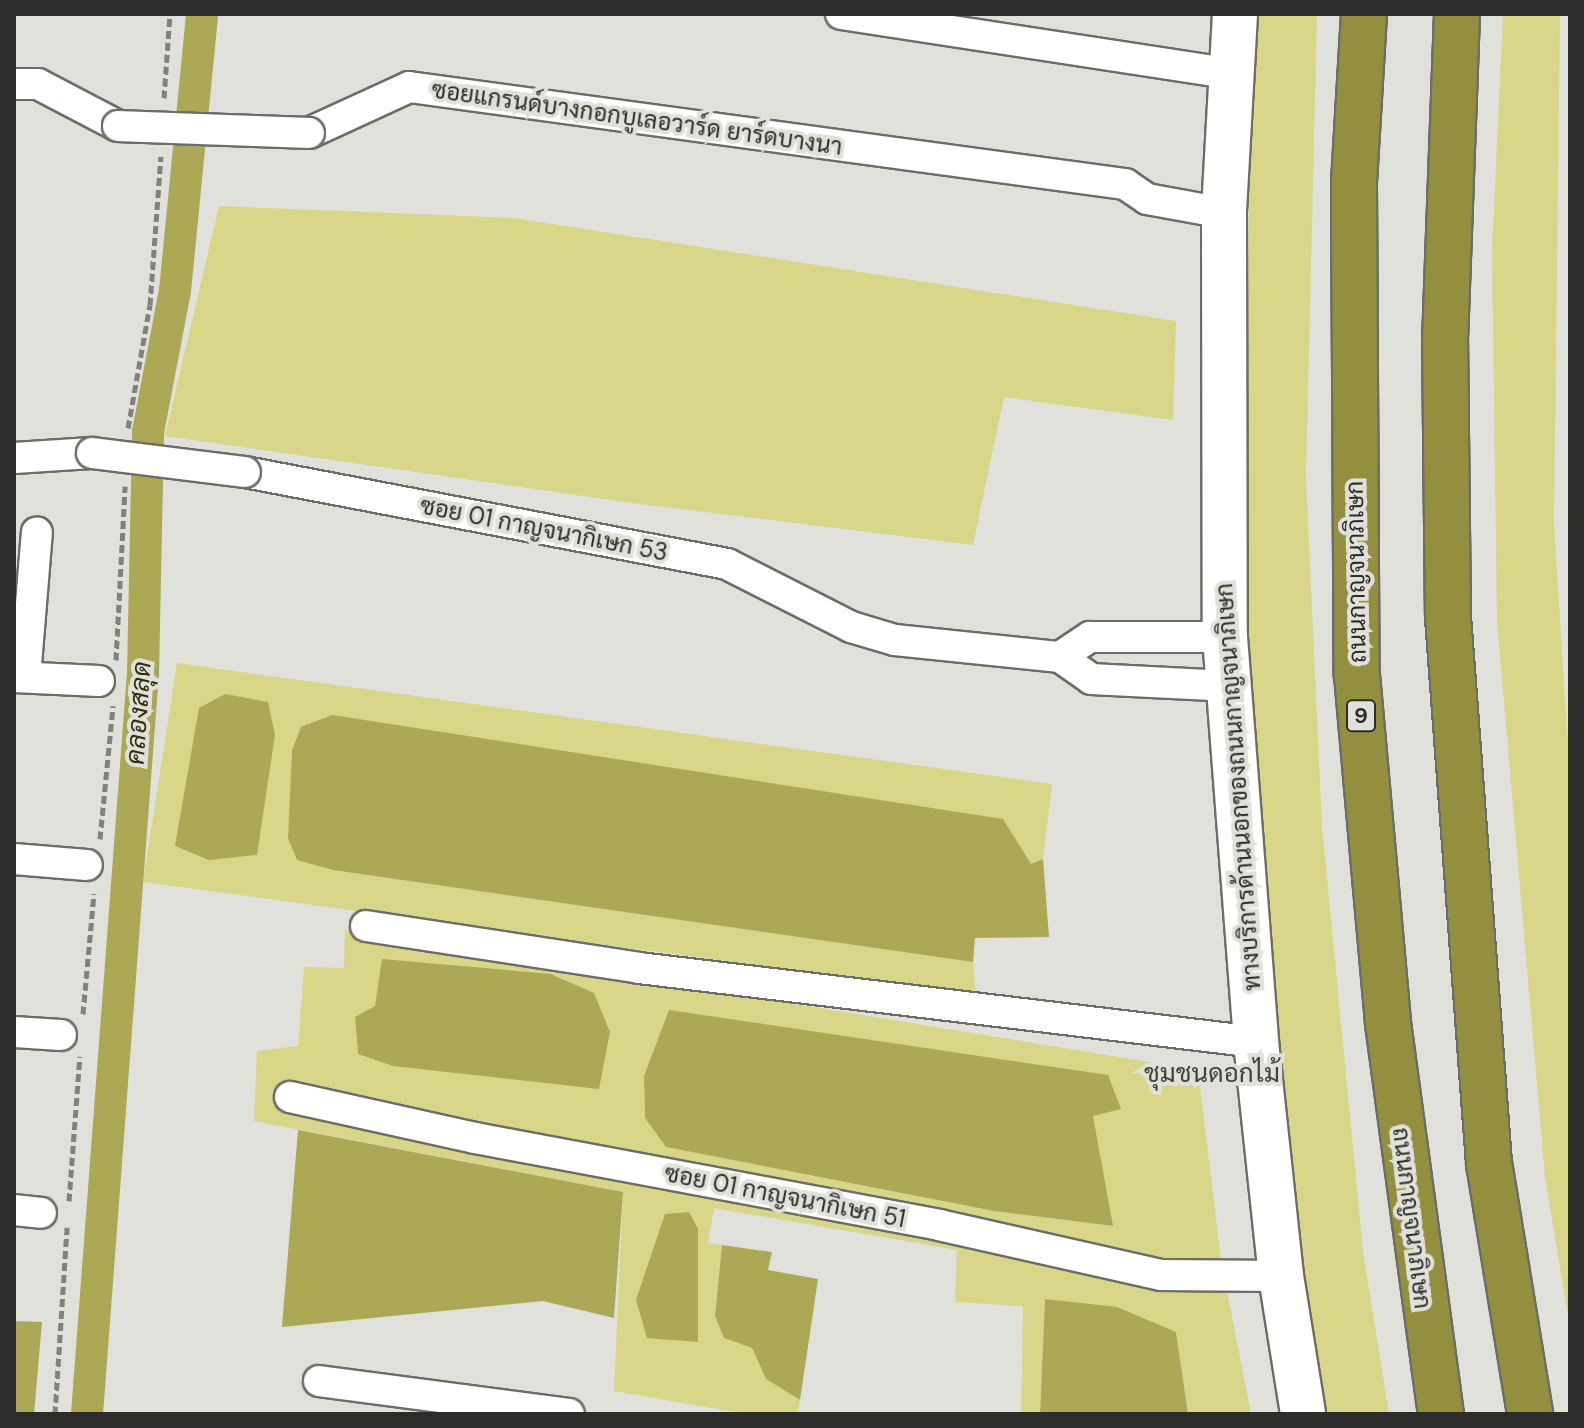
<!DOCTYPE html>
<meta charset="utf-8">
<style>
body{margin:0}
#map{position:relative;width:1584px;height:1428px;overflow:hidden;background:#e1e1db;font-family:"DM Sans",Sarabun,sans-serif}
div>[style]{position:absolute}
.green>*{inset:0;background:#d9d68a}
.water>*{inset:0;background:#ada856}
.canal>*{height:32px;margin:-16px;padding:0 16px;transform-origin:16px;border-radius:16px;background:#ada856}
.path>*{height:5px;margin-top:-2.5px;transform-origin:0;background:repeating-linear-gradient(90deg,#81817d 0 8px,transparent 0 12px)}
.roads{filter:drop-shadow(2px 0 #6d6d68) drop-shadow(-2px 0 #6d6d68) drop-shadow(0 2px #6d6d68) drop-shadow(0 -2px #6d6d68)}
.street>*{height:30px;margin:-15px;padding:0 15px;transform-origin:15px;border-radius:15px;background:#fff}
.secondary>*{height:44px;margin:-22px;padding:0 22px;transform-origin:22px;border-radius:22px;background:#fff}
.highway>*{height:44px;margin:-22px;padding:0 22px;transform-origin:22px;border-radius:22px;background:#948f3f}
.bridges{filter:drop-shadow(2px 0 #6d6d68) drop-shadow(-2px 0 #6d6d68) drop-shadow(0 2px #6d6d68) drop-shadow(0 -2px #6d6d68)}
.street-bridge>*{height:30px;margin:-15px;padding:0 15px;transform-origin:15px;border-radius:15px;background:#fff}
span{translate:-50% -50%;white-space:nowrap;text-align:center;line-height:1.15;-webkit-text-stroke:8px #e1e1db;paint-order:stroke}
.shield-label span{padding:2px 6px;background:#e1e1db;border:2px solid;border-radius:6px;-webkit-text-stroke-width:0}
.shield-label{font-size:22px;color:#2c2c2a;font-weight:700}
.street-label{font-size:24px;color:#2c2c2a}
.water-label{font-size:26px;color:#32300b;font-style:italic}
.neighbourhood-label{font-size:26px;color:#43433e}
.frame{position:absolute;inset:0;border:16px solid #2c2c2a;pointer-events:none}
</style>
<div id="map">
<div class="green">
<div style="clip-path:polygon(1252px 14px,1317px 14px,1306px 477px,1322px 826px,1363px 1251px,1389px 1414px,1326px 1414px,1299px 1267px,1253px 788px,1245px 466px)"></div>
<div style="clip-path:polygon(1503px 14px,1560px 14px,1554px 525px,1570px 775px,1570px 1327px,1545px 1177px,1497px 621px,1492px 251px)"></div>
<div style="clip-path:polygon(219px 206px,514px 218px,1176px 321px,1173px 420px,1004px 397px,973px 545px,624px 502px,165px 436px)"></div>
<div style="clip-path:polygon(177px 663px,1052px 784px,1043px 859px,1031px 864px,301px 727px,292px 750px,289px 838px,333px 870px,973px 962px,976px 995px,143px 882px)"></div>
<div style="clip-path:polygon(evenodd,345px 930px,1198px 1070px,1221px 1259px,1251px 1414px,1188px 1414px,1176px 1332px,1045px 1300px,1040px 1414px,1021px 1414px,1023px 1306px,955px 1302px,957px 1250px,714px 1208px,708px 1243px,722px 1245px,715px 1316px,724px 1338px,752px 1348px,766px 1379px,800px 1400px,798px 1414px,746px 1414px,614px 1391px,623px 1192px,254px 1121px,257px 1051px,298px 1046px,304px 967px,344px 968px,345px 930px,551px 974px,594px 993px,610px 1032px,393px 1066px,358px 1054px,355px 1018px,375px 1006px,551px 974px,345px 930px,669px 1011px,1093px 1116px,1112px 1226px,994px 1211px,667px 1147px,645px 1118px,644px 1076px,669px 1011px)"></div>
</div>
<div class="water">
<div style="clip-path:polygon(225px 694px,268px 702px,275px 735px,257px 855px,209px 860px,175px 846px,199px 708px)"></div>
<div style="clip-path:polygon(332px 715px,1003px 819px,1031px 864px,1043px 859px,1049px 937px,975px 938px,973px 962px,333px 870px,297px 860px,288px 838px,292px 750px,301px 727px)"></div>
<div style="clip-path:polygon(382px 959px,551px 974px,594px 993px,610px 1032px,599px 1089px,393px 1066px,358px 1054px,355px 1017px,375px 1006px)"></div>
<div style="clip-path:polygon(669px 1010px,1108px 1075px,1121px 1109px,1093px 1116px,1113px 1226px,994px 1211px,666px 1147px,645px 1118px,644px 1076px)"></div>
<div style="clip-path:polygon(298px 1130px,623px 1192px,614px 1318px,543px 1301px,282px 1327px)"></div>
<div style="clip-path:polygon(689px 1212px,698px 1229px,698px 1342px,647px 1338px,636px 1300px,665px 1214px)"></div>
<div style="clip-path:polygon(722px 1245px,772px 1252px,768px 1270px,818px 1279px,800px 1400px,766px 1379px,752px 1348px,724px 1338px,715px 1316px)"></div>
<div style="clip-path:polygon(1045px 1299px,1117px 1307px,1176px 1332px,1188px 1414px,1040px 1414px)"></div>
<div style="clip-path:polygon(14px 1321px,42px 1322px,34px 1414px,14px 1414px)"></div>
</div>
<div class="canal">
<div style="left:87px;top:1414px;width:743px;rotate:-85.68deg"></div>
<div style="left:143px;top:673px;width:241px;rotate:-88.8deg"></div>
<div style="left:148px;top:432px;width:144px;rotate:-79.2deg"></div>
<div style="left:175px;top:291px;width:278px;rotate:-84.4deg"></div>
</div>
<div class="path">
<div style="left:164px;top:98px;width:84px;rotate:-85.9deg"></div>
<div style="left:128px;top:428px;width:125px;rotate:-79.9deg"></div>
<div style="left:150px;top:305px;width:149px;rotate:-85.8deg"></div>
<div style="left:116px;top:660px;width:174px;rotate:-87deg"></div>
<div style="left:100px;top:839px;width:134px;rotate:-84.4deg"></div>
<div style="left:83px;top:1014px;width:121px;rotate:-84.8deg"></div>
<div style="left:69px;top:1201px;width:145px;rotate:-85.7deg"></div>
<div style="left:55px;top:1414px;width:187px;rotate:-86.3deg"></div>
</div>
<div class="roads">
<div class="street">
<div style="left:841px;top:14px;width:395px;rotate:8.7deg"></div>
<div style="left:14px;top:84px;width:24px"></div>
<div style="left:38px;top:84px;width:90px;rotate:27.7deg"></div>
<div style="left:309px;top:133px;width:110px;rotate:-24.7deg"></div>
<div style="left:409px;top:87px;width:723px;rotate:7.72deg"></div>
<div style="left:1125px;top:184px;width:27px;rotate:34deg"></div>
<div style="left:1147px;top:199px;width:78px;rotate:10.3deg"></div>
<div style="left:14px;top:458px;width:78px;rotate:-3.7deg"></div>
<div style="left:245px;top:472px;width:491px;rotate:10.8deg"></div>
<div style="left:727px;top:564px;width:139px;rotate:26.9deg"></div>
<div style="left:851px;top:627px;width:46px;rotate:16.5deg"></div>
<div style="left:895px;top:640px;width:166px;rotate:5.9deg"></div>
<div style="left:1060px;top:657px;width:38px;rotate:35deg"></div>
<div style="left:1091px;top:679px;width:136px;rotate:2.9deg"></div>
<div style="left:1060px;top:657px;width:36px;rotate:-34deg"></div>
<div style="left:1090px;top:637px;width:135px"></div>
<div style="left:14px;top:677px;width:85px;rotate:2.7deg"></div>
<div style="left:25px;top:677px;width:145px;rotate:-85.3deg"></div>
<div style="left:14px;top:859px;width:73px;rotate:4.7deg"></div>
<div style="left:366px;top:926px;width:276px;rotate:8.7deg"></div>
<div style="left:639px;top:968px;width:621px;rotate:6.84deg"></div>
<div style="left:14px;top:1032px;width:47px;rotate:3.7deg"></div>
<div style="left:290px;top:1097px;width:189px;rotate:12.5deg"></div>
<div style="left:475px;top:1138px;width:472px;rotate:10.6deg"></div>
<div style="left:939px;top:1225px;width:228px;rotate:12.7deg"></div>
<div style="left:1161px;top:1275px;width:120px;rotate:0.5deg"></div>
<div style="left:14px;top:1210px;width:27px;rotate:6deg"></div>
<div style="left:319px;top:1381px;width:252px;rotate:7.5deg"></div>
</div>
<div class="secondary">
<div style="left:1235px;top:14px;width:199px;rotate:93.2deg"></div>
<div style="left:1224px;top:213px;width:424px;rotate:89.9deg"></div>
<div style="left:1225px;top:637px;width:406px;rotate:85.6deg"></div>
<div style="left:1256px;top:1042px;width:235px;rotate:83.9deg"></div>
<div style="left:1281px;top:1276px;width:140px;rotate:80.9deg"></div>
</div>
<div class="highway">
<div style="left:1364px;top:14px;width:169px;rotate:93.4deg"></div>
<div style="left:1354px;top:183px;width:492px;rotate:89.7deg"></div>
<div style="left:1357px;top:675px;width:349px;rotate:84.9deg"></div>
<div style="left:1388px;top:1023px;width:395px;rotate:82.3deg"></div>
<div style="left:1457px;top:14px;width:321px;rotate:92.1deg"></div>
<div style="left:1445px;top:335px;width:282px;rotate:89.4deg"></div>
<div style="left:1448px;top:617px;width:548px;rotate:85.71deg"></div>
<div style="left:1489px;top:1163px;width:254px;rotate:80.7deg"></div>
</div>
</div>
<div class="bridges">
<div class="street-bridge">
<div style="left:118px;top:126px;width:191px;rotate:2.1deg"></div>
<div style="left:92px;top:453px;width:154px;rotate:7.1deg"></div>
</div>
</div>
<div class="shield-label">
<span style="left:1361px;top:716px">9</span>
</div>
<div class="street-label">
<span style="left:637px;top:118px;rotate:8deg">ซอยแกรนด์บางกอกบูเลอวาร์ด ยาร์ดบางนา</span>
<span style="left:544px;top:529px;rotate:11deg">ซอย 01 กาญจนากิเษก 53</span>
<span style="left:1356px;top:572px;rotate:-91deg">ถนนกาญจนาภิเษก</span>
<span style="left:1238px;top:787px;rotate:-94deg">ทางบริการด้านนอกของถนนกาญจนาภิเษก</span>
<span style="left:785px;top:1196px;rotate:11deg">ซอย 01 กาญจนากิเษก 51</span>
<span style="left:1412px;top:1218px;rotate:83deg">ถนนกาญจนาภิเษก</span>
</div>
<div class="water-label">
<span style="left:139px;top:713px;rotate:-86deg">คลองสลุด</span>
</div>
<div class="neighbourhood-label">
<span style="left:1212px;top:1074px">ชุมชนดอกไม้</span>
</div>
<div class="frame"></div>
</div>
